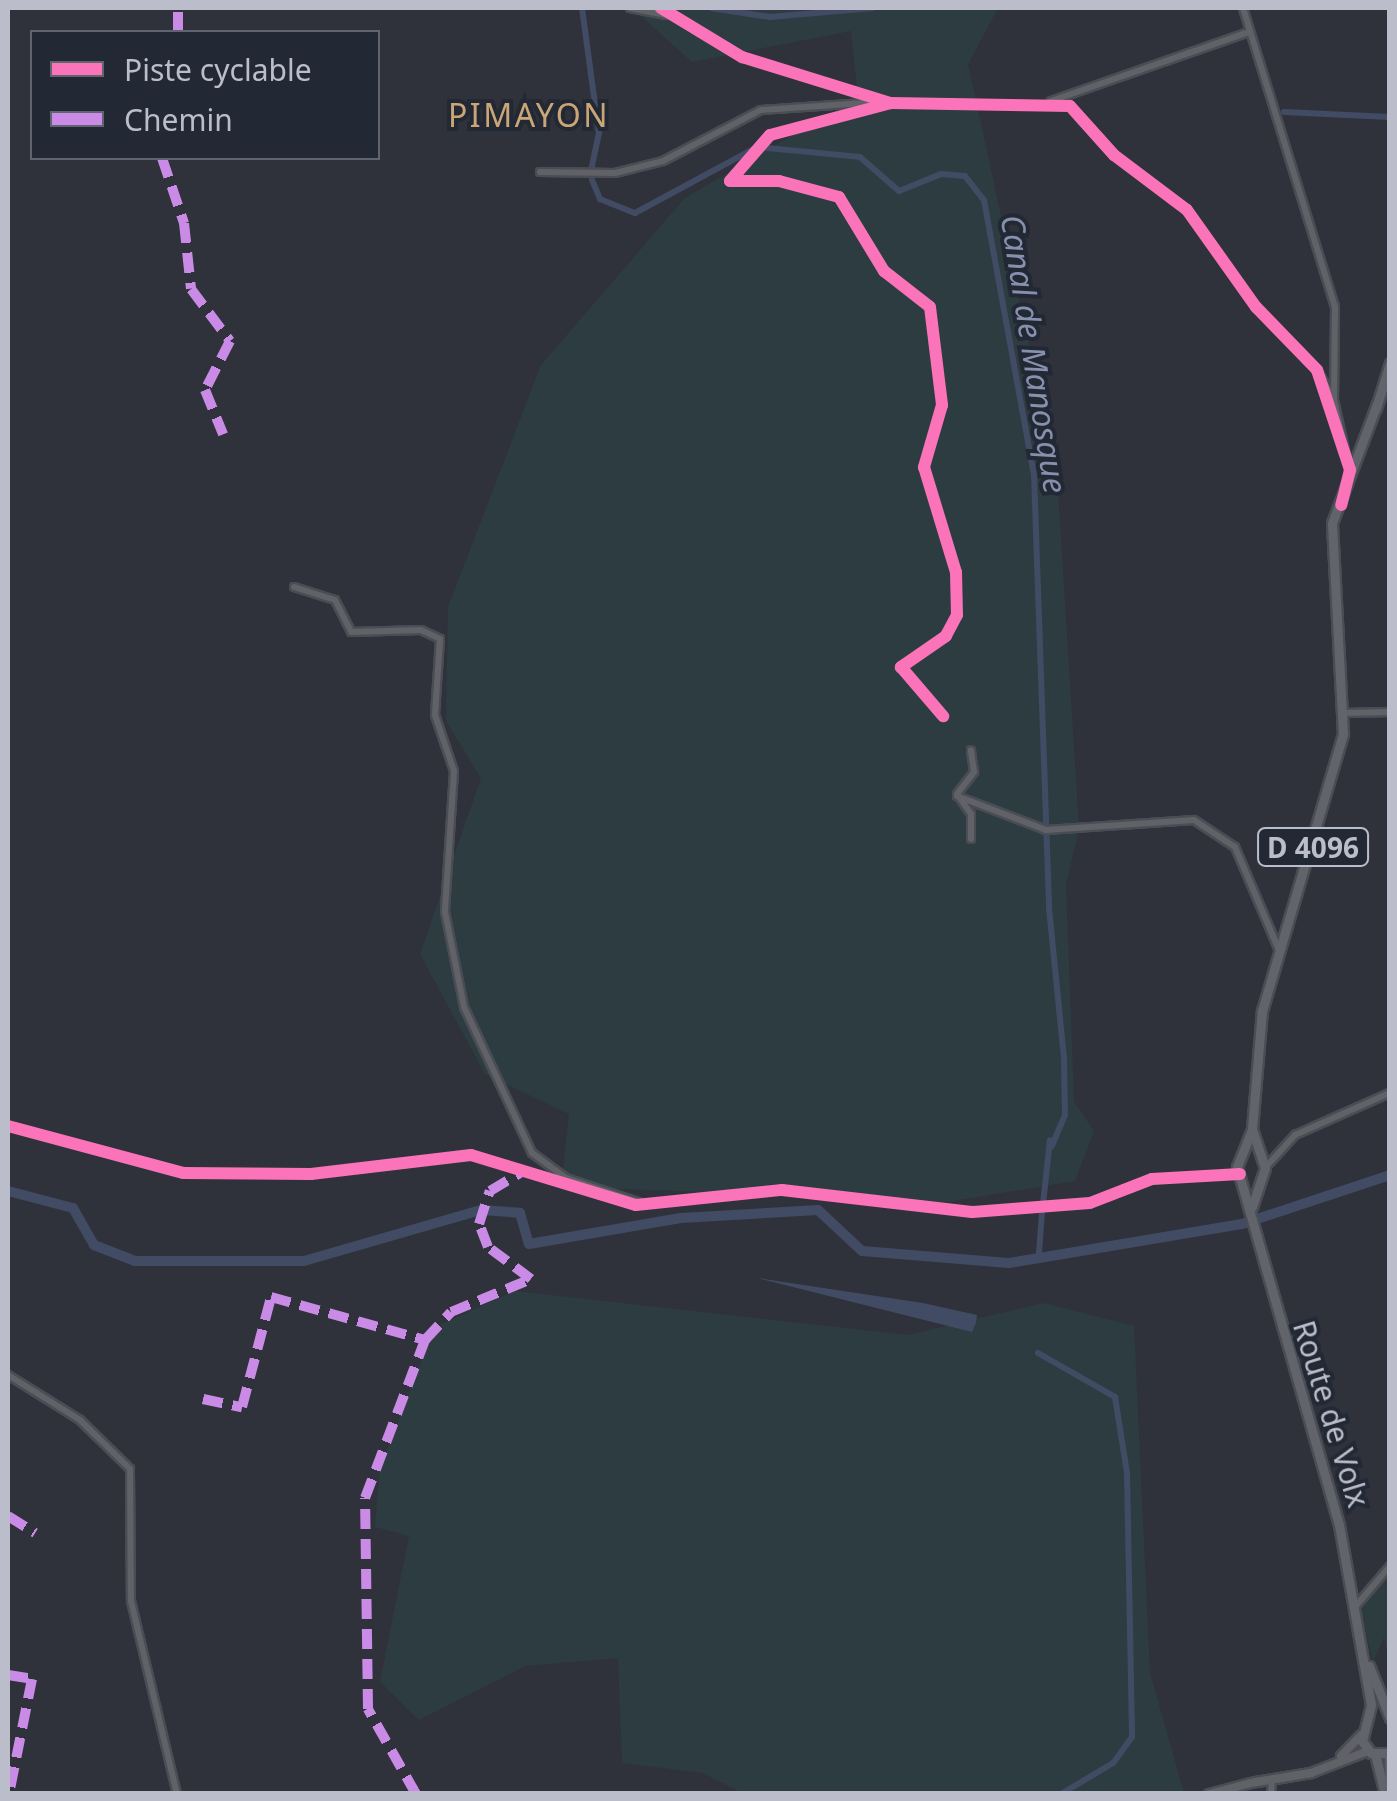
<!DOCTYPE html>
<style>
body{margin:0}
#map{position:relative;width:1397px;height:1801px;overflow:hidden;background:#2f323b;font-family:"Noto Sans",sans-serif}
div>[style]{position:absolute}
.green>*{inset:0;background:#2d3c41}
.water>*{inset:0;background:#424b64}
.canal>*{height:6px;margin:-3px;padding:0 3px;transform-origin:3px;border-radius:3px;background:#424b64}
.river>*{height:10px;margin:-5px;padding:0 5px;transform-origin:5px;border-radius:5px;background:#424b64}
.roads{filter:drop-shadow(2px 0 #4b4d54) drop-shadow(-2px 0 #4b4d54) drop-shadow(0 2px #4b4d54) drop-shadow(0 -2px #4b4d54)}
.minor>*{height:6px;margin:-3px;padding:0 3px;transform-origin:3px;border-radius:3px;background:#606268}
.tertiary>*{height:8px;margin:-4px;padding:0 4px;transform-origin:4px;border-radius:4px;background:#606268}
.primary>*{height:9px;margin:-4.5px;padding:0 4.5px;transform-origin:4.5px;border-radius:4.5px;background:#61646a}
.quiet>*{height:10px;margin-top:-5px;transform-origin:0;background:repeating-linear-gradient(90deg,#ca8be6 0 20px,transparent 0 30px)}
.cycleway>*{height:12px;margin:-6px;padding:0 6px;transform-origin:6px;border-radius:6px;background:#fb73b8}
span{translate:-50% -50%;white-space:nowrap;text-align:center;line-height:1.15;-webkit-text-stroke:8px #232835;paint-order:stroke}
.shield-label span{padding:2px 8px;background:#232835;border:2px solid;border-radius:8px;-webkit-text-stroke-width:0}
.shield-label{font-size:28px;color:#bbbeca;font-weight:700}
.street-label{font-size:30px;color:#bbbeca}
.neighbourhood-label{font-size:32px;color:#caa676;letter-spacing:2.5px}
.water-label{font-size:32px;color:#8691ad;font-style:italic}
.frame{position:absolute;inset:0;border:10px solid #bbbeca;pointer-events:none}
.legend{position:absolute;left:30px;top:30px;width:350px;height:130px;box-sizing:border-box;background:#232835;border:2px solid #606471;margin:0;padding:12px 18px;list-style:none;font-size:30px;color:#bbbeca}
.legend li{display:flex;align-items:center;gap:20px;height:50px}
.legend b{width:50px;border:2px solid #606471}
</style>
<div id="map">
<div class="green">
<div style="clip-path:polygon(632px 8px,998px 8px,968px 64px,1057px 474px,1079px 829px,1066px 884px,1074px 1101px,1094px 1131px,1075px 1181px,941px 1203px,774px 1184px,712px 1192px,561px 1187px,569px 1114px,485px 1074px,420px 954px,481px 778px,446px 721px,448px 607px,541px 365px,685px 198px,858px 97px,851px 31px,692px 62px)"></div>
<div style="clip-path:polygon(515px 1291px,908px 1335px,1043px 1303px,1134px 1326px,1150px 1673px,1184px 1793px,742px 1793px,703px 1773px,622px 1763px,618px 1658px,525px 1666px,419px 1720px,380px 1682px,409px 1536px,375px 1527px,380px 1468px,435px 1327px)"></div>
<div style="clip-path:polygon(1389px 1569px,1389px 1663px,1384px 1637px,1373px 1662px,1360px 1608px)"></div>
</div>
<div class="water">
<div style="clip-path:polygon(757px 1278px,923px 1303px,977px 1315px,976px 1323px,972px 1332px)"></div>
</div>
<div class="canal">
<div style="left:582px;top:8px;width:126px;rotate:82.3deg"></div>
<div style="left:599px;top:133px;width:43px;rotate:102.1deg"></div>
<div style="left:711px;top:8px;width:60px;rotate:8.7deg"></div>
<div style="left:770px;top:17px;width:103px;rotate:-5deg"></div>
<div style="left:1284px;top:112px;width:106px;rotate:2.7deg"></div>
<div style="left:592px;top:180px;width:21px;rotate:67deg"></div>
<div style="left:600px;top:199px;width:38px;rotate:22deg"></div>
<div style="left:635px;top:213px;width:139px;rotate:-28.4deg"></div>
<div style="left:757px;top:147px;width:103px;rotate:5.5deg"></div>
<div style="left:860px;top:157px;width:52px;rotate:41.1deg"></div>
<div style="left:899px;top:191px;width:45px;rotate:-22deg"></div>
<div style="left:941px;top:174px;width:24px;rotate:5deg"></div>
<div style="left:965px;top:176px;width:31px;rotate:52deg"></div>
<div style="left:984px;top:200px;width:280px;rotate:79.7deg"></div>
<div style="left:1034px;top:475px;width:433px;rotate:88deg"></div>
<div style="left:1049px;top:908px;width:151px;rotate:84.3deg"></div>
<div style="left:1064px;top:1058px;width:57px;rotate:89deg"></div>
<div style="left:1065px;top:1115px;width:34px;rotate:113deg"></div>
<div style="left:1043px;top:1204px;width:64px;rotate:-83.8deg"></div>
<div style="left:1039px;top:1253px;width:41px;rotate:-85.8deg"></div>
<div style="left:1038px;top:1353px;width:89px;rotate:29.7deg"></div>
<div style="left:1115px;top:1397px;width:77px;rotate:81deg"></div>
<div style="left:1127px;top:1473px;width:264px;rotate:88.9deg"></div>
<div style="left:1132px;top:1737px;width:32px;rotate:126deg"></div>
<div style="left:1113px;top:1763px;width:61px;rotate:149.2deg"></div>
</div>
<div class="river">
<div style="left:8px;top:1191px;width:67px;rotate:14.7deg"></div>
<div style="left:73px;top:1208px;width:43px;rotate:60.4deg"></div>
<div style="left:94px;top:1245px;width:44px;rotate:21.3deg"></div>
<div style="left:135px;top:1261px;width:169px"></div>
<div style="left:304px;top:1261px;width:184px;rotate:-16.1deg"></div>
<div style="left:481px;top:1210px;width:39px;rotate:4deg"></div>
<div style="left:520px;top:1213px;width:32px;rotate:74deg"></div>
<div style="left:529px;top:1244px;width:154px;rotate:-9.7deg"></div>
<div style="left:681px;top:1218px;width:137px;rotate:-3.3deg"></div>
<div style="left:818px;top:1210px;width:60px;rotate:43deg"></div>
<div style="left:862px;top:1251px;width:147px;rotate:4.7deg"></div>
<div style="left:1009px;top:1263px;width:236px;rotate:-9.5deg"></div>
<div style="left:1242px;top:1224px;width:156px;rotate:-18.3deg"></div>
</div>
<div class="roads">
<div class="minor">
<div style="left:630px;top:8px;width:36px;rotate:11deg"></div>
<div style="left:661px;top:8px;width:95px;rotate:31.2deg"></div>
<div style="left:742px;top:57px;width:156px;rotate:17.2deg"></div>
<div style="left:891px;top:103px;width:179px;rotate:1deg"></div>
<div style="left:1070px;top:106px;width:66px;rotate:48.1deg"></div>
<div style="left:1114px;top:155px;width:91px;rotate:37deg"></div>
<div style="left:1187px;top:210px;width:119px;rotate:54.6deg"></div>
<div style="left:1256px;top:307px;width:88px;rotate:45.9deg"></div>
<div style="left:1317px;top:370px;width:34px;rotate:60deg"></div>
<div style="left:1334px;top:400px;width:75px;rotate:77.6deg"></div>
<div style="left:1243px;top:8px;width:313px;rotate:72.9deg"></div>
<div style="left:1335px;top:307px;width:92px;rotate:90.6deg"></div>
<div style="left:1051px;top:101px;width:207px;rotate:-19.2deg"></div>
<div style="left:889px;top:103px;width:123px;rotate:164.9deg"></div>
<div style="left:770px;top:135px;width:61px;rotate:131deg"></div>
<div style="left:730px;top:181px;width:49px"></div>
<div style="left:779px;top:181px;width:62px;rotate:14.9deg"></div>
<div style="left:839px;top:197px;width:87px;rotate:58.7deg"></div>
<div style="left:884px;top:271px;width:58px;rotate:38deg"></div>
<div style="left:930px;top:307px;width:99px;rotate:83deg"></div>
<div style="left:942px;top:405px;width:65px;rotate:106.2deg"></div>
<div style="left:924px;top:467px;width:110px;rotate:73.1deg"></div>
<div style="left:956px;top:572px;width:43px;rotate:88.7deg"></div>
<div style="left:957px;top:615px;width:24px;rotate:118deg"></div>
<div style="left:946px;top:636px;width:55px;rotate:145.4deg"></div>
<div style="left:901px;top:667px;width:65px;rotate:49.4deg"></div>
<div style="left:540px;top:172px;width:75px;rotate:0.8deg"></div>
<div style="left:615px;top:173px;width:49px;rotate:-14deg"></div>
<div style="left:663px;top:161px;width:110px;rotate:-27.5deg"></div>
<div style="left:761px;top:110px;width:118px;rotate:-3.9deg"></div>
<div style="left:294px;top:587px;width:43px;rotate:17.6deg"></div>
<div style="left:335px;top:600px;width:36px;rotate:63deg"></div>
<div style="left:351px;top:632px;width:70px;rotate:-1.6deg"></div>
<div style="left:421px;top:630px;width:21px;rotate:25deg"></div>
<div style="left:440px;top:639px;width:76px;rotate:93.8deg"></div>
<div style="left:435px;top:715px;width:59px;rotate:71.3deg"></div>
<div style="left:454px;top:771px;width:141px;rotate:93.7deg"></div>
<div style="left:445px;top:912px;width:97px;rotate:78.7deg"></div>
<div style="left:464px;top:1007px;width:161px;rotate:65deg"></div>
<div style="left:532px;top:1153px;width:42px;rotate:36.3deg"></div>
<div style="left:566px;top:1178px;width:82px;rotate:18.4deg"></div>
<div style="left:1345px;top:713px;width:45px;rotate:-1.3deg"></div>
<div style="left:957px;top:796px;width:95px;rotate:20.9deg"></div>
<div style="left:1046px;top:830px;width:148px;rotate:-3.9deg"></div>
<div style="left:1194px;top:820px;width:49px;rotate:33.4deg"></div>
<div style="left:1235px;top:847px;width:112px;rotate:66.9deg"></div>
<div style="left:971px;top:839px;width:25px;rotate:-90deg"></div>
<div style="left:971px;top:814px;width:24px;rotate:-125deg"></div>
<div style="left:957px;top:794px;width:28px;rotate:-52deg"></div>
<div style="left:974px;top:772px;width:22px;rotate:-98deg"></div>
<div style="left:8px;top:1126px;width:182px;rotate:15deg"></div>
<div style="left:184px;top:1173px;width:127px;rotate:0.5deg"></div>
<div style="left:311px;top:1174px;width:161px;rotate:-6.8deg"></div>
<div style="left:471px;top:1155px;width:172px;rotate:16.9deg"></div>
<div style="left:636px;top:1205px;width:147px;rotate:-5.9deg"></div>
<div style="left:782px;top:1190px;width:191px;rotate:6.6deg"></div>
<div style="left:972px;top:1212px;width:118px;rotate:-4.4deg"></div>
<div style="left:1090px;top:1203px;width:66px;rotate:-21.2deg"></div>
<div style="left:1152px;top:1179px;width:87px;rotate:-3.3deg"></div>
<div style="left:1265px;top:1168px;width:45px;rotate:-47.7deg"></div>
<div style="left:1295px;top:1135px;width:104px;rotate:-23.9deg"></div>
<div style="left:8px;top:1375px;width:85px;rotate:32deg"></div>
<div style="left:80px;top:1420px;width:70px;rotate:44.4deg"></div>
<div style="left:130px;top:1469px;width:132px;rotate:89.6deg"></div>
<div style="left:131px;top:1601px;width:198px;rotate:76.6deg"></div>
<div style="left:1355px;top:1607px;width:54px;rotate:-49.5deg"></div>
<div style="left:1271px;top:1794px;width:14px;rotate:-86deg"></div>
</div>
<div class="tertiary">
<div style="left:1341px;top:1756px;width:29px;rotate:-46deg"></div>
<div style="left:1311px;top:1773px;width:61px;rotate:-21.1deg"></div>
<div style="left:1209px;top:1794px;width:43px;rotate:-14.7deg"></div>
<div style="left:1251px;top:1783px;width:61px;rotate:-9.5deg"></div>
<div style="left:1311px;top:1773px;width:56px;rotate:170.7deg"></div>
</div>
<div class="primary">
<div style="left:1376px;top:408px;width:47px;rotate:-72.7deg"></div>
<div style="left:1251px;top:1132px;width:38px;rotate:112deg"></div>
<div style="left:1237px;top:1167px;width:372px;rotate:74.1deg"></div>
<div style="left:1339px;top:1525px;width:183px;rotate:79.9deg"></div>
<div style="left:1371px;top:1705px;width:37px;rotate:104deg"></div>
<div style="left:1362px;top:1741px;width:15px;rotate:53deg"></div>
<div style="left:1371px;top:1753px;width:19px"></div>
<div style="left:1252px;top:1207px;width:41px;rotate:-71.6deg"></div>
<div style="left:1265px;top:1168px;width:41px;rotate:-108.4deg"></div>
<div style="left:1252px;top:1129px;width:118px;rotate:-85.2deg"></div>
<div style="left:1262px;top:1011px;width:289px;rotate:-73.7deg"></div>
<div style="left:1343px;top:734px;width:211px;rotate:-93deg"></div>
<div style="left:1332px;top:523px;width:127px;rotate:-69.3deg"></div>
<div style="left:1369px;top:1666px;width:56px;rotate:68deg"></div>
<div style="left:1389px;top:1753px;width:28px;rotate:88deg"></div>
<div style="left:1375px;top:1754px;width:41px;rotate:76deg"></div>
</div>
</div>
<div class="quiet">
<div style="left:178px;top:32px;width:24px;rotate:-90deg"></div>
<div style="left:162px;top:158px;width:69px;rotate:71.3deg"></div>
<div style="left:184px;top:223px;width:66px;rotate:83.9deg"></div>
<div style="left:191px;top:289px;width:65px;rotate:53.1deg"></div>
<div style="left:230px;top:341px;width:55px;rotate:117deg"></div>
<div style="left:205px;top:390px;width:48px;rotate:67.8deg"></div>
<div style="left:203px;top:1399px;width:40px;rotate:12deg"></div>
<div style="left:242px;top:1407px;width:114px;rotate:-75.2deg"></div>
<div style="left:271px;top:1297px;width:160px;rotate:15.6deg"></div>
<div style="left:8px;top:1516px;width:32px;rotate:32deg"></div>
<div style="left:8px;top:1675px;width:24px;rotate:9deg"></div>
<div style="left:32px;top:1679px;width:117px;rotate:101.3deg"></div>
<div style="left:416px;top:1794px;width:98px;rotate:-119.5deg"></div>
<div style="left:368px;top:1709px;width:211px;rotate:-90.8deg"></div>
<div style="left:365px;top:1498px;width:169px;rotate:-69.2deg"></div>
<div style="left:425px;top:1340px;width:38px;rotate:-47deg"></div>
<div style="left:451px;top:1312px;width:87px;rotate:-22.4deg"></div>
<div style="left:531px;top:1279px;width:54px;rotate:-143.3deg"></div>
<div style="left:488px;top:1247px;width:25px;rotate:-111deg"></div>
<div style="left:479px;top:1224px;width:35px;rotate:-72deg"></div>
<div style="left:490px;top:1191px;width:35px;rotate:-31deg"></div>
</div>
<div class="cycleway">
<div style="left:661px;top:8px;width:95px;rotate:31.2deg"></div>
<div style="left:742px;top:57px;width:156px;rotate:17.2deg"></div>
<div style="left:891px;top:103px;width:179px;rotate:1deg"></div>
<div style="left:1070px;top:106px;width:66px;rotate:48.1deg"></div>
<div style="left:1114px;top:155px;width:91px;rotate:37deg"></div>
<div style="left:1187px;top:210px;width:119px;rotate:54.6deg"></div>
<div style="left:1256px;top:307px;width:88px;rotate:45.9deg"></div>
<div style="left:1317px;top:370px;width:105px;rotate:71.7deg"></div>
<div style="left:1350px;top:470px;width:36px;rotate:104deg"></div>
<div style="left:891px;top:103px;width:125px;rotate:165.2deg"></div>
<div style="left:770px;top:135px;width:61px;rotate:131deg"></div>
<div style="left:730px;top:181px;width:49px"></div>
<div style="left:779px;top:181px;width:62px;rotate:14.9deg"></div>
<div style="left:839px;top:197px;width:87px;rotate:58.7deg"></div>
<div style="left:884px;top:271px;width:58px;rotate:38deg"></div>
<div style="left:930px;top:307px;width:99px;rotate:83deg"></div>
<div style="left:942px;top:405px;width:65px;rotate:106.2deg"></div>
<div style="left:924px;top:467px;width:110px;rotate:73.1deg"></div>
<div style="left:956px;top:572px;width:43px;rotate:88.7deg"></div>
<div style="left:957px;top:615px;width:24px;rotate:118deg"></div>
<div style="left:946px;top:636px;width:55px;rotate:145.4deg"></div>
<div style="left:901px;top:667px;width:65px;rotate:49.4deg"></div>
<div style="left:8px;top:1126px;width:182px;rotate:15deg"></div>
<div style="left:184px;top:1173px;width:127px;rotate:0.5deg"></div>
<div style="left:311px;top:1174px;width:161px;rotate:-6.8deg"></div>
<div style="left:471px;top:1155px;width:172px;rotate:16.9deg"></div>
<div style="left:636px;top:1205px;width:147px;rotate:-5.9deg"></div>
<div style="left:782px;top:1190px;width:191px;rotate:6.6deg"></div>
<div style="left:972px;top:1212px;width:118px;rotate:-4.4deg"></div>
<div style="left:1090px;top:1203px;width:66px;rotate:-21.2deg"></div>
<div style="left:1152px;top:1179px;width:88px;rotate:-3.3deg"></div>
</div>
<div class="shield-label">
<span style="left:1313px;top:847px">D 4096</span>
</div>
<div class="street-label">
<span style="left:1331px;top:1414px;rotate:73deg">Route de Volx</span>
</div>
<div class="neighbourhood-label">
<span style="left:529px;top:115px">PIMAYON</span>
</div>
<div class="water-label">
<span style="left:1034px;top:354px;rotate:81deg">Canal de Manosque</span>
</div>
<div class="frame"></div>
<ul class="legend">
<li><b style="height:12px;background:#fb73b8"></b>Piste cyclable</li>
<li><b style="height:12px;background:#ca8be6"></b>Chemin</li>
</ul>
</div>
